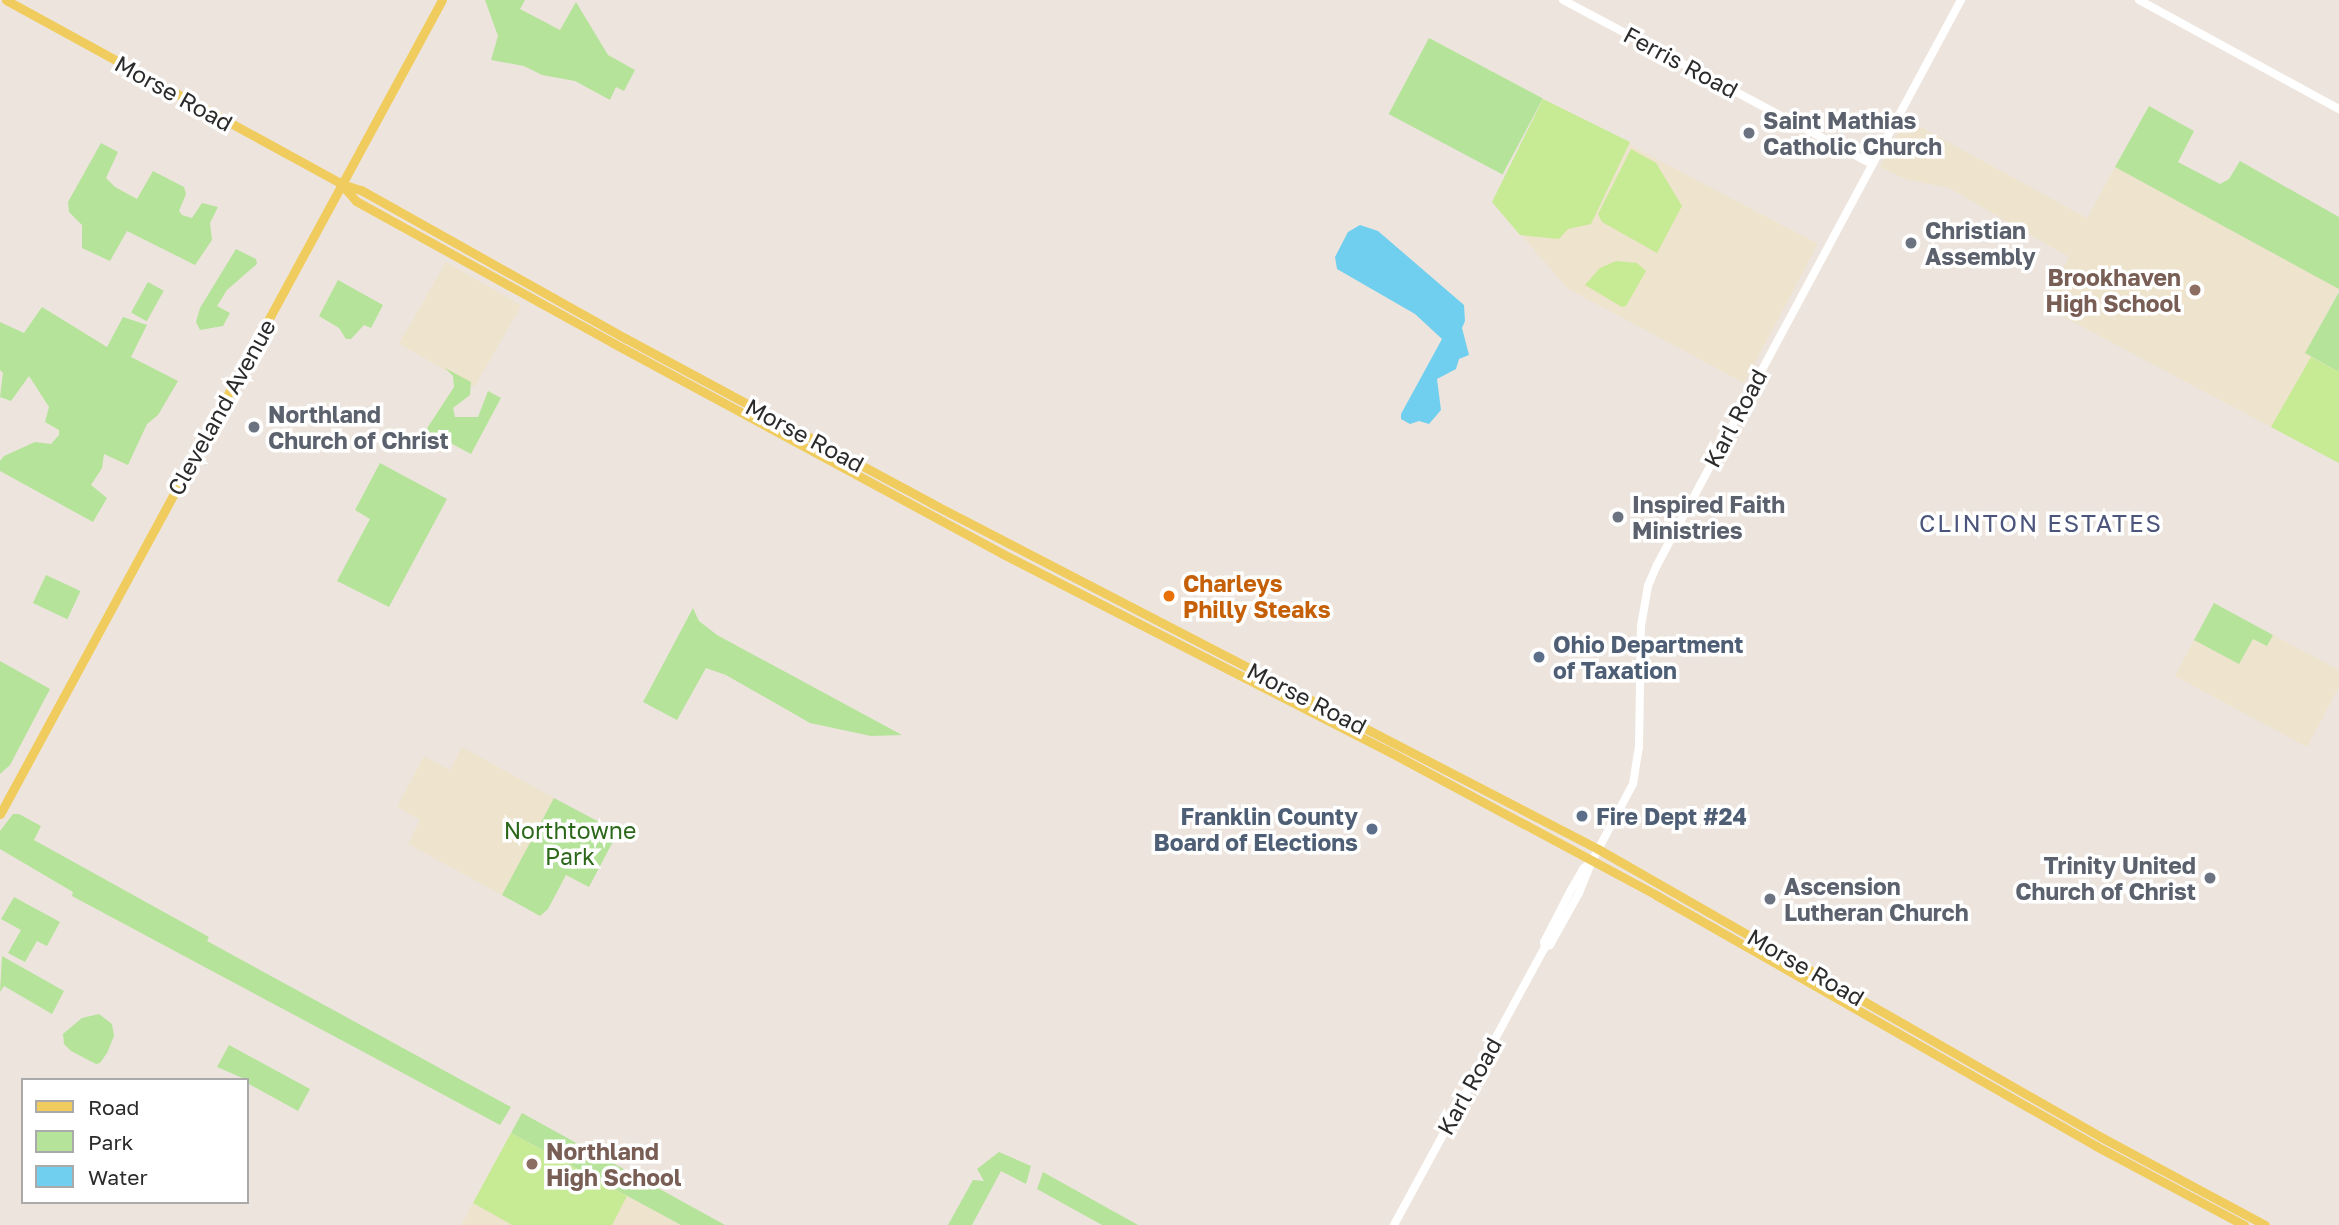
<!DOCTYPE html>
<style>
body{margin:0}
#map{position:relative;width:2339px;height:1225px;overflow:hidden;background:#ede5dd;font-family:"Golos Text",sans-serif}
div>[style]{position:absolute}
.education>*{inset:0;background:#eee3cc;transform-origin:0 0}
.green>*{inset:0;background:#b4e399;transform-origin:0 0}
.pitch>*{inset:0;background:#c7ea95}
.water>*{inset:0;background:#70cfee}
.secondary>*{height:8px;margin:-4px;padding:0 4px;transform-origin:4px;border-radius:4px;background:#fff}
.primary>*{height:9px;margin:-4.5px;padding:0 4.5px;transform-origin:4.5px;border-radius:4.5px;background:#f0cc5e}
.dots>*{width:19px;height:19px;translate:-50% -50%;box-sizing:border-box;border:4px solid #fff;border-radius:50%}
span{translate:-50% -50%;white-space:nowrap;text-align:center;line-height:1.15;-webkit-text-stroke:7px #fff;paint-order:stroke}
.street-label{font-size:23px;color:#2b2b2b}
.worship-label{font-size:23px;color:#5b616d;font-weight:700}
.left{translate:0 -50%;text-align:left}
.right{translate:-100% -50%;text-align:right}
.education-label{font-size:23px;color:#785e54;font-weight:700}
.food-label{font-size:23px;color:#c56008;font-weight:700}
.service-label{font-size:23px;color:#4e5e75;font-weight:700}
.park-label{font-size:23px;color:#2c681a}
.neighbourhood-label{font-size:24px;color:#4b547b;letter-spacing:2px}
.legend{position:absolute;left:21px;top:1078px;width:228px;height:126px;box-sizing:border-box;background:#fff;border:2px solid #aaa;margin:0;padding:9px 12px;list-style:none;font-size:21px;color:#2b2b2b}
.legend li{display:flex;align-items:center;gap:14px;height:35px}
.legend b{width:35px;border:2px solid #aaa}
</style>
<div id="map">
<div class="education">
<div style="clip-path:polygon(1543px 99px,1818px 244px,1744px 383px,1567px 288px,1493px 202px)"></div>
<div style="clip-path:polygon(1906px 119px,2087px 218px,2115px 167px,2339px 289px,2306px 353px,2339px 372px,2339px 463px,2043px 306px,2069px 257px,1949px 188px,1905px 179px,1880px 167px)"></div>
<div style="left:446px;top:262px;width:87px;height:94px;rotate:30deg"></div>
<div style="clip-path:polygon(2273px 635px,2339px 670px,2339px 687px,2307px 747px,2175px 676px,2194px 640px,2239px 664px,2253px 639px,2266px 646px)"></div>
<div style="clip-path:polygon(462px 747px,554px 798px,502px 895px,408px 844px,420px 820px,397px 807px,424px 756px,450px 770px)"></div>
<div style="clip-path:polygon(511px 1133px,681px 1225px,461px 1225px)"></div>
</div>
<div class="green">
<div style="clip-path:polygon(485px 0,525px 0,520px 9px,560px 30px,576px 2px,608px 55px,635px 70px,624px 91px,616px 87px,610px 100px,575px 81px,542px 75px,524px 66px,491px 60px,498px 36px)"></div>
<div style="left:1429px;top:38px;width:129px;height:86px;rotate:28deg"></div>
<div style="clip-path:polygon(2149px 106px,2194px 131px,2178px 162px,2220px 184px,2229px 179px,2240px 161px,2339px 217px,2339px 289px,2115px 167px)"></div>
<div style="clip-path:polygon(101px 143px,118px 152px,106px 178px,115px 187px,137px 199px,153px 171px,184px 187px,186px 194px,179px 211px,182px 215px,192px 218px,202px 203px,218px 207px,210px 223px,212px 240px,195px 265px,127px 231px,110px 261px,82px 248px,82px 225px,69px 212px,68px 202px)"></div>
<div style="clip-path:polygon(236px 249px,256px 259px,257px 264px,227px 290px,217px 306px,230px 313px,223px 326px,200px 330px,196px 322px,200px 308px)"></div>
<div style="clip-path:polygon(338px 280px,383px 305px,371px 328px,364px 325px,351px 339px,346px 339px,339px 328px,319px 316px)"></div>
<div style="left:148px;top:282px;width:18px;height:35px;rotate:29deg"></div>
<div style="clip-path:polygon(2339px 292px,2339px 372px,2305px 353px)"></div>
<div style="clip-path:polygon(42px 307px,107px 347px,123px 317px,147px 325px,131px 357px,178px 381px,158px 415px,147px 424px,128px 465px,104px 454px,102px 468px,91px 485px,107px 498px,93px 522px,0 471px,0 461px,4px 456px,35px 442px,51px 444px,59px 435px,59px 430px,45px 422px,49px 407px,29px 376px,11px 401px,0 397px,3px 373px,0 370px,0 322px,24px 333px)"></div>
<div style="clip-path:polygon(445px 368px,471px 382px,470px 395px,453px 408px,455px 417px,478px 417px,488px 391px,501px 398px,471px 454px,426px 430px,454px 387px,453px 376px)"></div>
<div style="clip-path:polygon(380px 463px,447px 499px,389px 607px,337px 581px,370px 519px,355px 510px)"></div>
<div style="left:46px;top:575px;width:38px;height:31px;rotate:25deg"></div>
<div style="clip-path:polygon(2214px 603px,2273px 635px,2267px 646px,2253px 639px,2239px 664px,2194px 640px)"></div>
<div style="clip-path:polygon(693px 608px,699px 621px,717px 635px,902px 735px,871px 736px,810px 723px,726px 675px,706px 668px,677px 720px,643px 702px)"></div>
<div style="clip-path:polygon(0 661px,50px 689px,10px 765px,0 774px)"></div>
<div style="clip-path:polygon(554px 798px,618px 832px,589px 887px,566px 875px,548px 909px,540px 916px,502px 895px)"></div>
<div style="clip-path:polygon(13px 814px,19px 814px,41px 826px,34px 840px,209px 937px,207px 941px,511px 1107px,500px 1125px,72px 896px,73px 892px,0 849px,0 831px)"></div>
<div style="clip-path:polygon(14px 897px,60px 922px,47px 946px,37px 941px,25px 962px,8px 953px,21px 930px,1px 919px)"></div>
<div style="clip-path:polygon(2px 956px,64px 991px,52px 1014px,4px 986px,0 992px)"></div>
<div style="clip-path:polygon(99px 1014px,112px 1024px,114px 1036px,107px 1053px,100px 1063px,96px 1064px,71px 1051px,64px 1044px,63px 1034px,82px 1018px)"></div>
<div style="clip-path:polygon(229px 1045px,310px 1089px,298px 1111px,247px 1083px,247px 1080px,217px 1067px)"></div>
<div style="clip-path:polygon(522px 1113px,725px 1225px,681px 1225px,511px 1133px)"></div>
<div style="clip-path:polygon(999px 1152px,1031px 1166px,1026px 1184px,1001px 1171px,972px 1225px,948px 1225px,973px 1180px,984px 1181px,977px 1169px)"></div>
<div style="clip-path:polygon(1043px 1172px,1138px 1225px,1102px 1225px,1037px 1189px)"></div>
</div>
<div class="pitch">
<div style="clip-path:polygon(1543px 99px,1630px 142px,1591px 224px,1568px 229px,1559px 239px,1520px 235px,1492px 202px)"></div>
<div style="clip-path:polygon(1631px 149px,1656px 163px,1682px 206px,1657px 253px,1602px 222px,1598px 214px)"></div>
<div style="clip-path:polygon(1616px 261px,1637px 263px,1646px 271px,1626px 306px,1622px 307px,1585px 285px,1600px 268px)"></div>
<div style="clip-path:polygon(2311px 357px,2339px 372px,2339px 463px,2271px 427px)"></div>
<div style="clip-path:polygon(511px 1133px,627px 1196px,612px 1225px,512px 1225px,473px 1203px)"></div>
</div>
<div class="water">
<div style="clip-path:polygon(1360px 225px,1378px 231px,1464px 305px,1465px 321px,1462px 328px,1469px 355px,1459px 359px,1456px 369px,1437px 379px,1441px 410px,1429px 424px,1419px 421px,1410px 424px,1401px 419px,1401px 414px,1442px 339px,1415px 314px,1337px 269px,1335px 257px,1348px 232px)"></div>
</div>
<div class="secondary">
<div style="left:1563px;top:0;width:350px;rotate:28deg"></div>
<div style="left:2139px;top:0;width:228px;rotate:28.6deg"></div>
<div style="left:1545px;top:947px;width:5px;rotate:-101deg"></div>
<div style="left:1544px;top:942px;width:59px;rotate:-62.6deg"></div>
<div style="left:1571px;top:890px;width:24px;rotate:-60deg"></div>
<div style="left:1583px;top:869px;width:12px;rotate:-42deg"></div>
<div style="left:1394px;top:1225px;width:316px;rotate:-61.5deg"></div>
<div style="left:1545px;top:947px;width:5px;rotate:-22deg"></div>
<div style="left:1550px;top:945px;width:60px;rotate:-60.9deg"></div>
<div style="left:1579px;top:893px;width:35px;rotate:-68deg"></div>
<div style="left:1592px;top:861px;width:87px;rotate:-62deg"></div>
<div style="left:1633px;top:784px;width:36px;rotate:-81deg"></div>
<div style="left:1639px;top:748px;width:122px;rotate:-89.1deg"></div>
<div style="left:1641px;top:626px;width:41px;rotate:-80.1deg"></div>
<div style="left:1648px;top:586px;width:23px;rotate:-67deg"></div>
<div style="left:1657px;top:565px;width:642px;rotate:-61.72deg"></div>
</div>
<div class="primary">
<div style="left:6px;top:0;width:383px;rotate:28.7deg"></div>
<div style="left:342px;top:184px;width:20px;rotate:18deg"></div>
<div style="left:361px;top:190px;width:303px;rotate:29.3deg"></div>
<div style="left:625px;top:338px;width:348px;rotate:28.3deg"></div>
<div style="left:931px;top:503px;width:751px;rotate:27.42deg"></div>
<div style="left:1598px;top:849px;width:580px;rotate:29.79deg"></div>
<div style="left:2101px;top:1137px;width:186px;rotate:28.2deg"></div>
<div style="left:343px;top:186px;width:20px;rotate:49deg"></div>
<div style="left:356px;top:201px;width:294px;rotate:28.9deg"></div>
<div style="left:613px;top:343px;width:443px;rotate:28.4deg"></div>
<div style="left:1003px;top:554px;width:430px;rotate:27.1deg"></div>
<div style="left:1386px;top:750px;width:306px;rotate:28.2deg"></div>
<div style="left:1656px;top:895px;width:507px;rotate:29.7deg"></div>
<div style="left:2096px;top:1146px;width:168px;rotate:28.1deg"></div>
<div style="left:0;top:814px;width:926px;rotate:-61.5deg"></div>
</div>
<div class="dots">
<div style="left:1749px;top:133px;background:#6b7280"></div>
<div style="left:1911px;top:243px;background:#6b7280"></div>
<div style="left:2195px;top:290px;background:#8d6e63"></div>
<div style="left:254px;top:427px;background:#6b7280"></div>
<div style="left:1618px;top:517px;background:#6b7280"></div>
<div style="left:1169px;top:596px;background:#e8710a"></div>
<div style="left:1539px;top:657px;background:#5c6f8a"></div>
<div style="left:1582px;top:816px;background:#5c6f8a"></div>
<div style="left:1372px;top:829px;background:#5c6f8a"></div>
<div style="left:2210px;top:878px;background:#6b7280"></div>
<div style="left:1770px;top:899px;background:#6b7280"></div>
<div style="left:532px;top:1164px;background:#8d6e63"></div>
</div>
<div class="street-label">
<span style="left:1681px;top:62px;rotate:28deg">Ferris Road</span>
<span style="left:174px;top:93px;rotate:29deg">Morse Road</span>
<span style="left:221px;top:407px;rotate:-61deg">Cleveland Avenue</span>
<span style="left:1735px;top:418px;rotate:-62deg">Karl Road</span>
<span style="left:805px;top:435px;rotate:28deg">Morse Road</span>
<span style="left:1307px;top:698px;rotate:27deg">Morse Road</span>
<span style="left:1806px;top:967px;rotate:30deg">Morse Road</span>
<span style="left:1469px;top:1086px;rotate:-61deg">Karl Road</span>
</div>
<div class="worship-label">
<span class="left" style="left:1763px;top:133px">Saint Mathias<br>Catholic Church</span>
<span class="left" style="left:1925px;top:243px">Christian<br>Assembly</span>
<span class="left" style="left:268px;top:427px">Northland<br>Church of Christ</span>
<span class="left" style="left:1632px;top:517px">Inspired Faith<br>Ministries</span>
<span class="right" style="left:2196px;top:878px">Trinity United<br>Church of Christ</span>
<span class="left" style="left:1784px;top:899px">Ascension<br>Lutheran Church</span>
</div>
<div class="education-label">
<span class="right" style="left:2181px;top:290px">Brookhaven<br>High School</span>
<span class="left" style="left:546px;top:1164px">Northland<br>High School</span>
</div>
<div class="food-label">
<span class="left" style="left:1183px;top:596px">Charleys<br>Philly Steaks</span>
</div>
<div class="service-label">
<span class="left" style="left:1553px;top:657px">Ohio Department<br>of Taxation</span>
<span class="right" style="left:1358px;top:829px">Franklin County<br>Board of Elections</span>
<span class="left" style="left:1596px;top:816px">Fire Dept #24</span>
</div>
<div class="park-label">
<span style="left:570px;top:843px">Northtowne<br>Park</span>
</div>
<div class="neighbourhood-label">
<span style="left:2041px;top:523px">CLINTON ESTATES</span>
</div>
<ul class="legend">
<li><b style="height:9px;background:#f0cc5e"></b>Road</li>
<li><b style="height:19px;background:#b4e399"></b>Park</li>
<li><b style="height:19px;background:#70cfee"></b>Water</li>
</ul>
</div>
